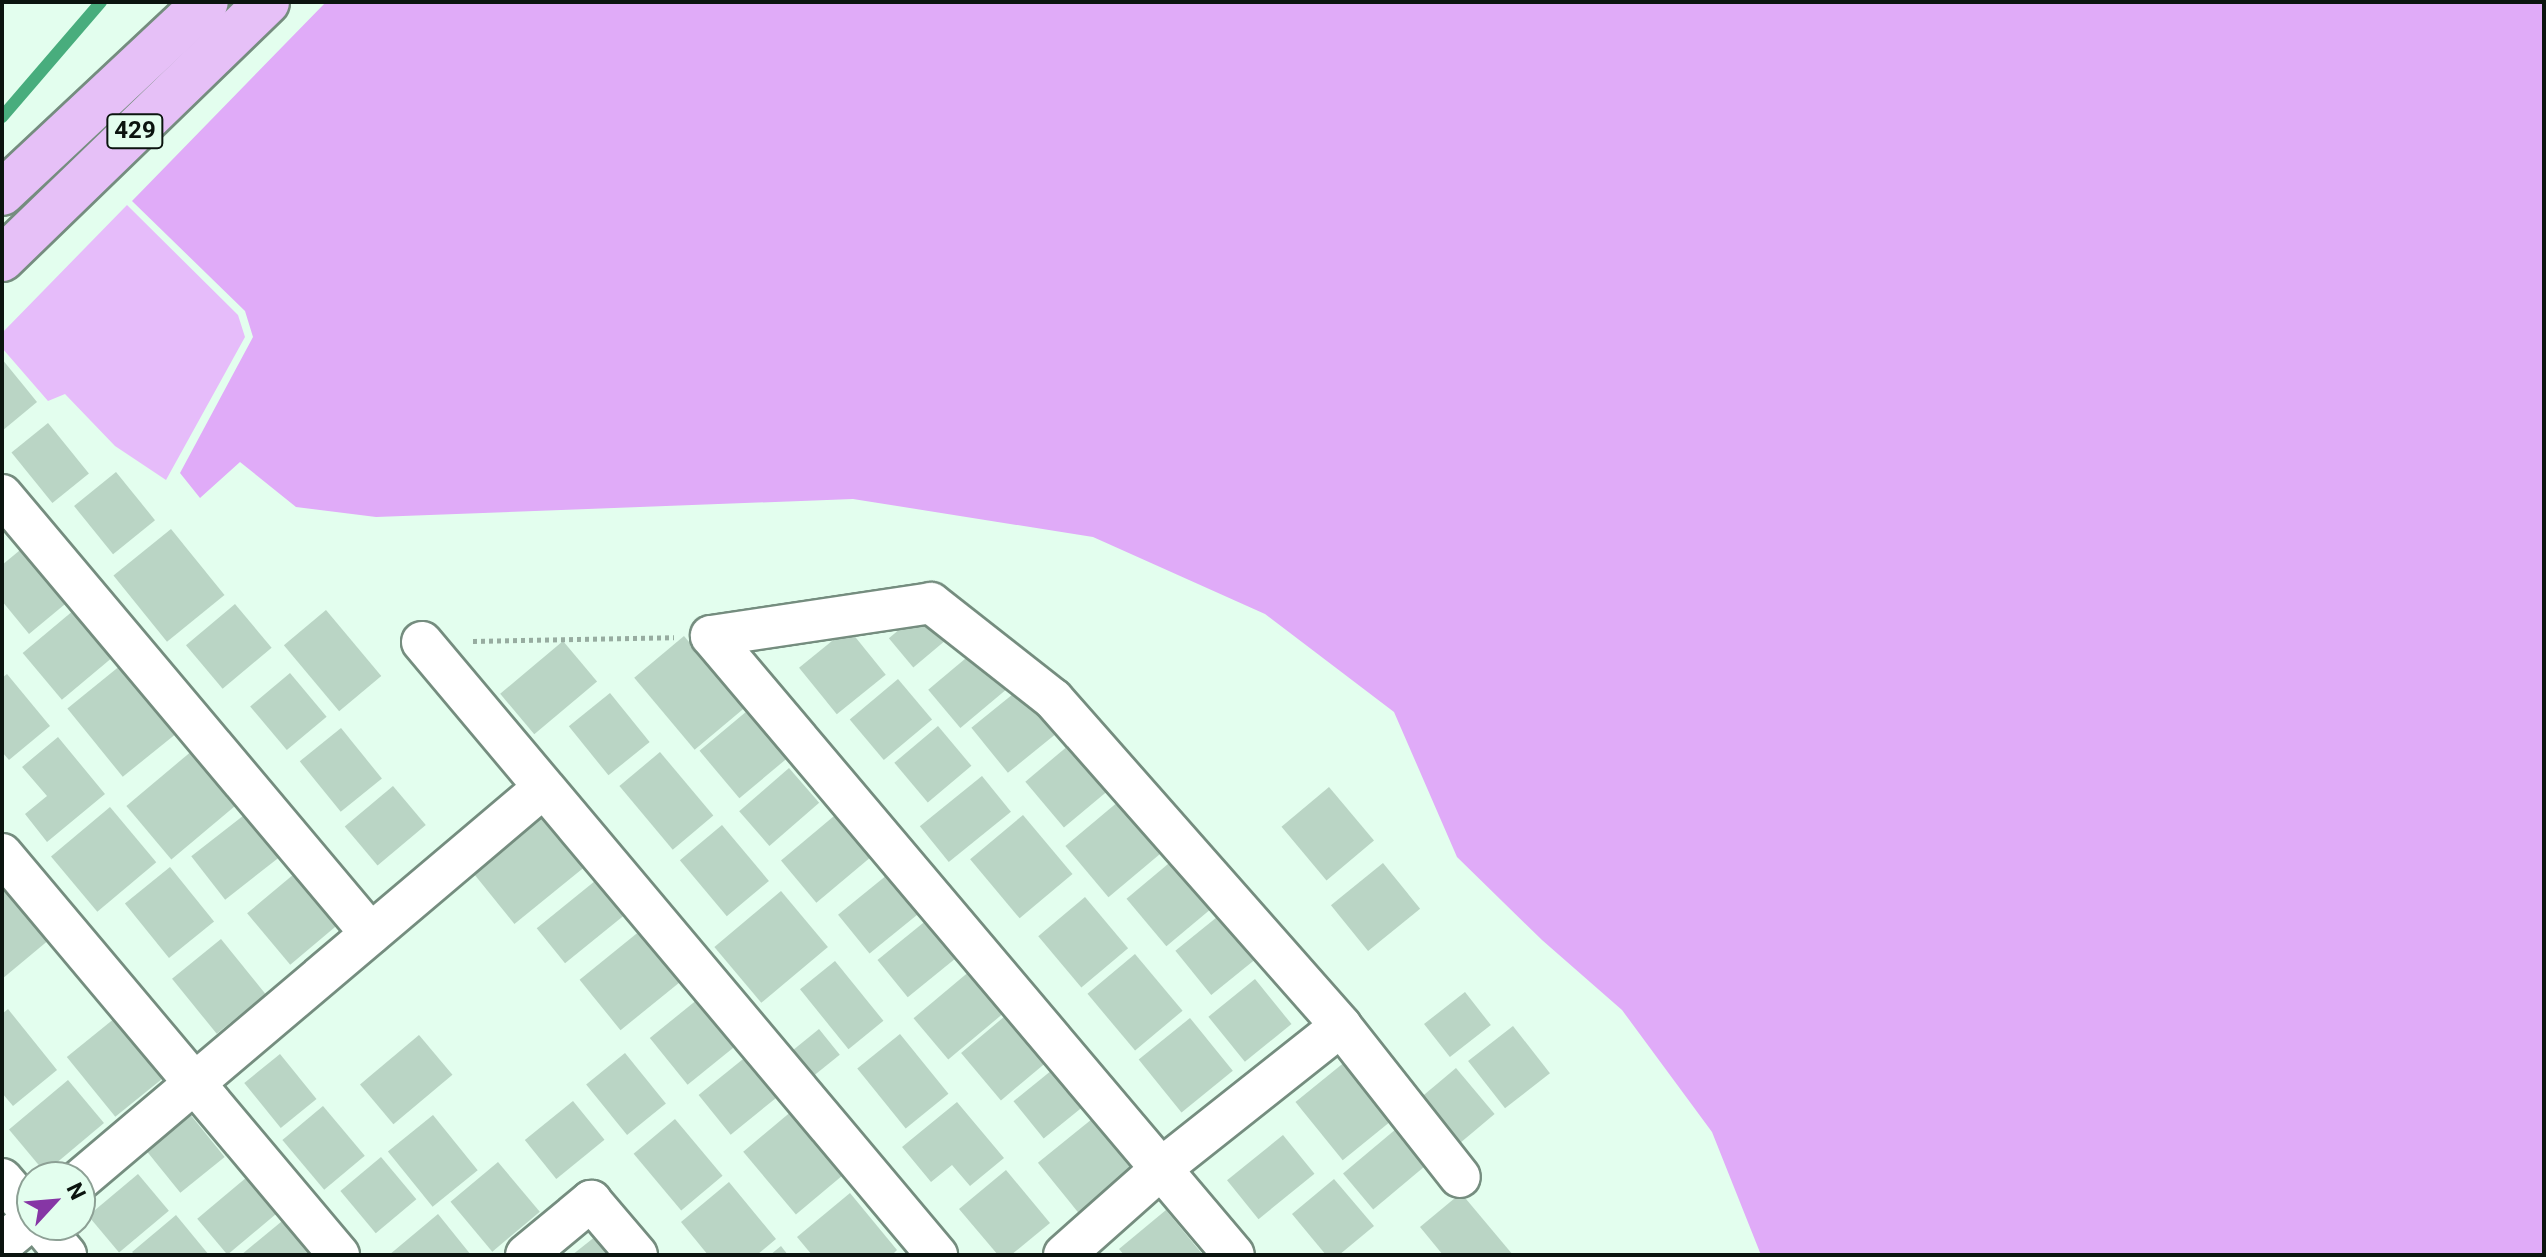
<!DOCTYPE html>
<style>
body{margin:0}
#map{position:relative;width:2546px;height:1257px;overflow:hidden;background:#e3feee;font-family:Roboto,sans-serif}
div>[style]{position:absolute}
.green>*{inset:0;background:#e6bcfa}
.forest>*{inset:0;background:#e0abf8}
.stream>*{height:12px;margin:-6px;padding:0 6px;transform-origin:6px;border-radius:6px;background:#48ad7d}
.building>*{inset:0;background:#bad5c5;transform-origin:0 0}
.path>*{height:5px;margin-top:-2.5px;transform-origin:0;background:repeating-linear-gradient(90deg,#97aca0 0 4px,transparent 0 8px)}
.roads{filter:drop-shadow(2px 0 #758d7f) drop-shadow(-2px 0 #758d7f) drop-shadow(0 2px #758d7f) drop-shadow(0 -2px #758d7f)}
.street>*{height:40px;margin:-20px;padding:0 20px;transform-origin:20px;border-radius:20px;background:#fff}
.highway>*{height:44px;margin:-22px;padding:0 22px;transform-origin:22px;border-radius:22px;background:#e6c0f7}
span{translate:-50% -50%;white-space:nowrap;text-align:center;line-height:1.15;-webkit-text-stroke:8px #e3feee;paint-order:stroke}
.shield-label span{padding:2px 6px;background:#e3feee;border:2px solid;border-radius:6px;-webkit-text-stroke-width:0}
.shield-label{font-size:24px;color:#0b140f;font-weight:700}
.frame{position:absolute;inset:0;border:4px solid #0b140f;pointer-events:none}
.north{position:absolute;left:16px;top:1161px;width:80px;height:80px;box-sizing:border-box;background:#e3feee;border:2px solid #8da095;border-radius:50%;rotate:64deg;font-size:22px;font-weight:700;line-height:32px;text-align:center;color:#0b140f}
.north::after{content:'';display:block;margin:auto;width:28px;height:36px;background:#8636a5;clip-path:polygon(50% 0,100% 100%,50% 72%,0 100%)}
</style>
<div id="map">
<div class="green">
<div style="clip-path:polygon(127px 205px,238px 315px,245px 337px,166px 480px,115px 446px,65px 394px,48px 401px,2px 348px,2px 333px)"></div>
</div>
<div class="forest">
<div style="clip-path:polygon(326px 2px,2544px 2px,2544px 1255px,1761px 1255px,1712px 1132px,1622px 1010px,1542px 940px,1457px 857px,1394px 712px,1265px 614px,1093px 537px,853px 499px,376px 517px,296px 507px,240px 462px,200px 498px,180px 473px,253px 337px,245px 311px,132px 201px)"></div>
</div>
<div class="stream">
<div style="left:2px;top:117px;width:152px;rotate:-49.3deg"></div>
</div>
<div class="building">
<div style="clip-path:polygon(2px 359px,37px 402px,2px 431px)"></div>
<div style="left:48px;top:423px;width:65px;height:47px;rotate:51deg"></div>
<div style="left:116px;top:472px;width:62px;height:54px;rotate:51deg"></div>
<div style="left:171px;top:529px;width:85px;height:74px;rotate:51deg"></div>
<div style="clip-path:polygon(25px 546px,70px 600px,29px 634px,2px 601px,2px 565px)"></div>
<div style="left:931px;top:603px;width:38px;height:55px;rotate:50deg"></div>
<div style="left:235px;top:604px;width:57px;height:64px;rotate:50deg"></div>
<div style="left:74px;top:610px;width:61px;height:67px;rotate:50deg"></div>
<div style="left:326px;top:610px;width:86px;height:55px;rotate:50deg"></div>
<div style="left:848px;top:628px;width:60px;height:63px;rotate:51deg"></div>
<div style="left:684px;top:636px;width:94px;height:65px;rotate:50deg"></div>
<div style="left:563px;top:641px;width:53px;height:82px;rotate:50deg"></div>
<div style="left:978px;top:648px;width:50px;height:65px;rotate:50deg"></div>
<div style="left:121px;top:665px;width:88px;height:69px;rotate:51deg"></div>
<div style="left:290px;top:673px;width:57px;height:52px;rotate:50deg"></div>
<div style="clip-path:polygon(7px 674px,50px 726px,9px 760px,2px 752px,2px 678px)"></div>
<div style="left:898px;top:679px;width:53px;height:63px;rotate:50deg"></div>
<div style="left:1018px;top:690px;width:58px;height:60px;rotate:51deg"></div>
<div style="left:610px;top:693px;width:63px;height:53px;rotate:51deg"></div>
<div style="left:747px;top:711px;width:62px;height:62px;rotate:50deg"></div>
<div style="left:938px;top:726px;width:52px;height:57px;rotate:50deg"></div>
<div style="left:341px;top:728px;width:65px;height:53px;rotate:51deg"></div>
<div style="clip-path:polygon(58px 737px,105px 794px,47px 842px,25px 814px,47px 796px,22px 767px)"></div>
<div style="left:1069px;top:745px;width:60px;height:57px;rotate:50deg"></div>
<div style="left:193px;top:750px;width:70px;height:87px;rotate:50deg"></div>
<div style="left:660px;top:752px;width:83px;height:53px;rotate:50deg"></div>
<div style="left:789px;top:768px;width:46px;height:66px;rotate:49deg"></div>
<div style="left:982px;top:776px;width:46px;height:80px;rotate:51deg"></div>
<div style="left:393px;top:786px;width:51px;height:63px;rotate:50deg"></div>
<div style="left:1329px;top:787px;width:70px;height:62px;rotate:50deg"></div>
<div style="left:1119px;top:801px;width:67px;height:70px;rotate:50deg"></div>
<div style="left:110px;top:807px;width:72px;height:77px;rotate:50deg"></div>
<div style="left:547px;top:810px;width:68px;height:97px;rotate:51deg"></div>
<div style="left:840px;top:811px;width:55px;height:77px;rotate:50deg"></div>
<div style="left:248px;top:812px;width:55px;height:72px;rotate:52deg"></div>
<div style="left:1023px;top:815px;width:77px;height:69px;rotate:50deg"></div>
<div style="left:722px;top:825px;width:73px;height:55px;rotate:50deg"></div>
<div style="left:1174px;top:859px;width:62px;height:62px;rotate:50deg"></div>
<div style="left:1383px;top:863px;width:59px;height:67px;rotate:51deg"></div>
<div style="left:170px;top:867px;width:70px;height:58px;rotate:51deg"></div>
<div style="left:300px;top:869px;width:67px;height:69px;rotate:50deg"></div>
<div style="left:887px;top:875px;width:50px;height:63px;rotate:51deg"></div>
<div style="left:595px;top:881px;width:45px;height:75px;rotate:51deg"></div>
<div style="clip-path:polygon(2px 884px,50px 939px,2px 979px)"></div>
<div style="left:781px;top:891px;width:73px;height:87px;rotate:50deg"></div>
<div style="left:1085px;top:897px;width:67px;height:61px;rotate:50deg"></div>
<div style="left:1222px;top:913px;width:57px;height:60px;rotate:51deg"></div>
<div style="left:928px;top:919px;width:48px;height:65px;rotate:51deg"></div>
<div style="left:641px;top:930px;width:65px;height:79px;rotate:51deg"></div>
<div style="left:221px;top:939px;width:71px;height:63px;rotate:51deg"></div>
<div style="left:1135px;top:954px;width:74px;height:62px;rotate:50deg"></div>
<div style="left:835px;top:961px;width:77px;height:45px;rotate:51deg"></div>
<div style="left:971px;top:970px;width:54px;height:75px;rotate:50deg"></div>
<div style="left:1255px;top:979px;width:58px;height:60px;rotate:51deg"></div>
<div style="left:1465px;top:992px;width:42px;height:52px;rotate:52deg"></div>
<div style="left:698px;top:999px;width:60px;height:62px;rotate:51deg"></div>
<div style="left:1017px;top:1006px;width:62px;height:73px;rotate:50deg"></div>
<div style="clip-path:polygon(8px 1009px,57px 1070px,13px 1106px,2px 1093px,2px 1014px)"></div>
<div style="left:115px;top:1018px;width:77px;height:62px;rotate:51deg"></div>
<div style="left:1190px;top:1018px;width:68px;height:66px;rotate:51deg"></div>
<div style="left:1513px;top:1026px;width:60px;height:57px;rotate:52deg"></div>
<div style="left:819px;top:1029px;width:33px;height:36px;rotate:51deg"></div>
<div style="left:900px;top:1034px;width:77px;height:55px;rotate:51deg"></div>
<div style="left:419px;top:1035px;width:52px;height:77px;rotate:50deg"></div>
<div style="left:753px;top:1051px;width:51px;height:70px;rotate:51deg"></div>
<div style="left:625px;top:1053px;width:65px;height:50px;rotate:51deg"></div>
<div style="left:280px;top:1054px;width:58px;height:46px;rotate:51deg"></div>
<div style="left:1346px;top:1061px;width:75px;height:65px;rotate:51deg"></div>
<div style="left:1057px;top:1066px;width:48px;height:56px;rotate:51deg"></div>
<div style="left:1456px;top:1068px;width:60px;height:45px;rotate:50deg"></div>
<div style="left:68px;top:1080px;width:56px;height:77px;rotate:50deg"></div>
<div style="left:573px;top:1101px;width:50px;height:62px;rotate:51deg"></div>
<div style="clip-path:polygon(957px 1102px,1004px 1158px,970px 1186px,952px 1165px,931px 1182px,902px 1147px)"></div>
<div style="left:323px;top:1106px;width:65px;height:53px;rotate:50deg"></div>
<div style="left:185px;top:1108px;width:63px;height:57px;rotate:51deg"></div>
<div style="left:793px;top:1110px;width:82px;height:65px;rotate:50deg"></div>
<div style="left:433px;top:1115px;width:71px;height:58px;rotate:51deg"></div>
<div style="left:1097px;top:1115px;width:65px;height:76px;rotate:51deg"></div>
<div style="left:675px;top:1119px;width:74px;height:54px;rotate:50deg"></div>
<div style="left:1402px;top:1124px;width:47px;height:77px;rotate:50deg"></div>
<div style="left:1283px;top:1135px;width:50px;height:72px;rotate:51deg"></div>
<div style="left:381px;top:1157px;width:55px;height:53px;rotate:50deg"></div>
<div style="left:498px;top:1162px;width:65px;height:62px;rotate:50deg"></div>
<div style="clip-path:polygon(1006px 1170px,1050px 1223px,1011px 1255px,998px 1255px,959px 1209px)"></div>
<div style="left:138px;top:1174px;width:48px;height:65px;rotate:50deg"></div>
<div style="left:247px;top:1177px;width:47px;height:65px;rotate:50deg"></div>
<div style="clip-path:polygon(1334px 1179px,1374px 1226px,1339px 1255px,1326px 1255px,1292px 1214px)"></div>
<div style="clip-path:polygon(729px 1182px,776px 1239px,757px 1255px,708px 1255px,681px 1222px)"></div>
<div style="clip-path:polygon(850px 1193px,897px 1250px,892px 1255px,812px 1255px,797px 1237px)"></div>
<div style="clip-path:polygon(1461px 1193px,1513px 1255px,1443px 1255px,1420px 1227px)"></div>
<div style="clip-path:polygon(1166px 1210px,1203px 1255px,1124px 1255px,1119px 1249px)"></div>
<div style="clip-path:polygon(438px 1214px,471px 1255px,389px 1255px)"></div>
<div style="clip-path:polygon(176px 1215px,209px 1255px,135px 1255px,132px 1252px)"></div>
<div style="clip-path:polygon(287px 1217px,318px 1255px,241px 1255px)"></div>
<div style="clip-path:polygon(596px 1236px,611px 1255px,572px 1255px)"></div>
<div style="clip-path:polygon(781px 1246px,788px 1255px,770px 1255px)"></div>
</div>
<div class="path">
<div style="left:473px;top:641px;width:201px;rotate:-1.1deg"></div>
</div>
<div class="roads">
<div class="street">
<div style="left:2px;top:495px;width:573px;rotate:49.95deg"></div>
<div style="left:711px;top:636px;width:222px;rotate:-8.5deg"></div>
<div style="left:931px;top:603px;width:155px;rotate:38.2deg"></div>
<div style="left:1053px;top:699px;width:436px;rotate:48.6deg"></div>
<div style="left:1341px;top:1026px;width:192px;rotate:51.8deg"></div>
<div style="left:711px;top:636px;width:810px;rotate:49.81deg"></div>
<div style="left:422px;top:642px;width:801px;rotate:49.97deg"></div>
<div style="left:2px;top:854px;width:524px;rotate:49.96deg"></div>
<div style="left:2px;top:1179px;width:46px;rotate:49.4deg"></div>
<div style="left:80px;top:1180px;width:607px;rotate:-40.25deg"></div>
<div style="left:41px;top:1225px;width:39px;rotate:50deg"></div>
<div style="left:2px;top:1244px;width:39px;rotate:-40deg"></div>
<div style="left:526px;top:1255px;width:85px;rotate:-39.7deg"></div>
<div style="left:591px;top:1201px;width:71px;rotate:49.6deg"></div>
<div style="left:1064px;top:1255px;width:132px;rotate:-41.6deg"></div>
<div style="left:1163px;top:1167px;width:227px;rotate:-38.4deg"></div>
</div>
<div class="highway">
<div style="left:2px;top:193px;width:279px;rotate:-43.1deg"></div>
<div style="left:2px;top:259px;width:369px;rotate:-44.1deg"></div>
</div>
</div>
<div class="shield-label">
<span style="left:135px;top:131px">429</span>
</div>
<div class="frame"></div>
<div class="north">N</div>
</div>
